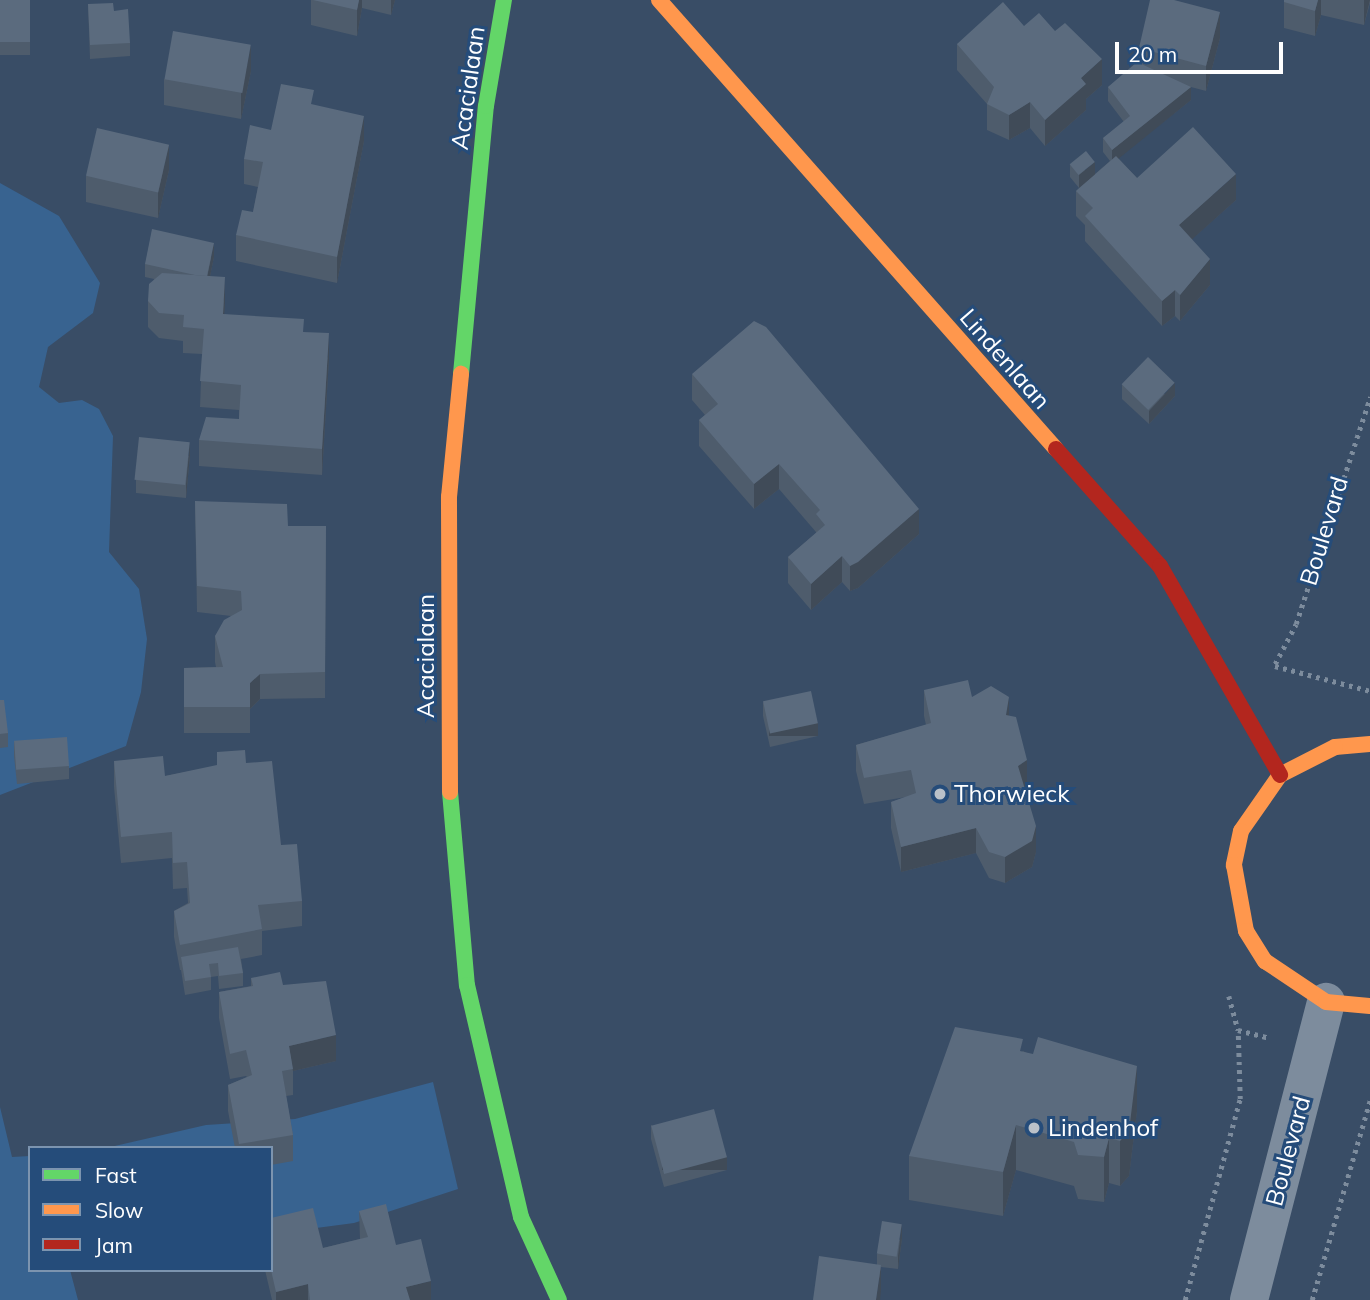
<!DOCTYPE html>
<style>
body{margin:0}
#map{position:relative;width:1370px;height:1300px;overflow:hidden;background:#394d66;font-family:Mulish,sans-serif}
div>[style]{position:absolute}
.green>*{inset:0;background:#386390}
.path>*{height:4.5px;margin-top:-2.25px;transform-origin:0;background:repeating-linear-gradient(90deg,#7d8c9d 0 3.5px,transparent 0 8.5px)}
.street>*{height:38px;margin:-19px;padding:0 19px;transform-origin:19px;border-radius:19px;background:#7d8c9d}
.fast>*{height:16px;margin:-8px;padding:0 8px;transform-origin:8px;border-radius:8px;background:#63d668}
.slow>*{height:16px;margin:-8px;padding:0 8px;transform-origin:8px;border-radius:8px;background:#ff974d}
.jam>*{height:16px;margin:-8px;padding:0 8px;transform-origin:8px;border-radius:8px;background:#b3261e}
.wall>*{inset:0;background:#4e5c6c;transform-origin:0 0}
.shaded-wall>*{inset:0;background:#404b58;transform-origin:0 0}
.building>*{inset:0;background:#5b6b7e;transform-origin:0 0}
.dots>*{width:19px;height:19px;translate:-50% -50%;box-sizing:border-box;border:4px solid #254c7a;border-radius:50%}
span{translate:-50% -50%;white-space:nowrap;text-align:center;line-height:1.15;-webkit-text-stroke:6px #254c7a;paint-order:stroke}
.street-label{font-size:24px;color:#fff}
.poi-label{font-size:24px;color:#fff}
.left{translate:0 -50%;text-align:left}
.legend{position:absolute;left:28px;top:1146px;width:245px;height:126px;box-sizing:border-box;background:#254c7a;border:2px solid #7c94af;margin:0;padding:9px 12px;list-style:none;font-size:21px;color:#fff}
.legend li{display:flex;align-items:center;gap:14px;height:35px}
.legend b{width:35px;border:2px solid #7c94af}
.scale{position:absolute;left:1115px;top:42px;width:168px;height:32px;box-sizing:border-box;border:4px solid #fff;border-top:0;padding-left:9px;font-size:21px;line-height:24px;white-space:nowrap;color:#fff;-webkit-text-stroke:5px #254c7a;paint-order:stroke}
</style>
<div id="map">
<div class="green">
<div style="clip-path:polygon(0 183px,59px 216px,100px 283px,93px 313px,48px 347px,39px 387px,59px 403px,82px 400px,99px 409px,113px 436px,109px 552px,139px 589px,147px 639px,141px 692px,126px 746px,0 795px)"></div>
<div style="clip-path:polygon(433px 1082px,458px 1189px,354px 1223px,271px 1234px,271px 1148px,106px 1148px,206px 1125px,295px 1119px)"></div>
<div style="clip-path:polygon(0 1107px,12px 1157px,30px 1156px,30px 1270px,70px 1270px,78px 1300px,0 1300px)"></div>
</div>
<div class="path">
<div style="left:1275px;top:664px;width:45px;rotate:-62.3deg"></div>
<div style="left:1296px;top:624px;width:239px;rotate:-71.9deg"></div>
<div style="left:1275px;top:666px;width:98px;rotate:14.7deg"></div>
<div style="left:1229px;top:996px;width:35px;rotate:75deg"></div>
<div style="left:1238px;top:1030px;width:30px;rotate:14deg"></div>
<div style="left:1185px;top:1300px;width:208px;rotate:-74.7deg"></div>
<div style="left:1240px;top:1099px;width:69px;rotate:-91.7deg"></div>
<div style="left:1312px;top:1300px;width:208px;rotate:-73.8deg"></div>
</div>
<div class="street">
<div style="left:1249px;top:1300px;width:308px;rotate:-75.5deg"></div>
</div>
<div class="fast">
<div style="left:461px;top:374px;width:269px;rotate:-84.7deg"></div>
<div style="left:486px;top:106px;width:108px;rotate:-80.4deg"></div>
<div style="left:450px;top:792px;width:194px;rotate:85deg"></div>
<div style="left:467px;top:985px;width:238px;rotate:76.9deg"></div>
<div style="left:521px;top:1217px;width:91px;rotate:65.4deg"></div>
</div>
<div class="slow">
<div style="left:659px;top:0;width:599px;rotate:48.52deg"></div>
<div style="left:1370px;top:744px;width:35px;rotate:175deg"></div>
<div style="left:1335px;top:747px;width:62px;rotate:153deg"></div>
<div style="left:1280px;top:775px;width:68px;rotate:124.9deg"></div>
<div style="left:1241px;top:831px;width:35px;rotate:102deg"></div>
<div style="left:1234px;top:865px;width:67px;rotate:79.7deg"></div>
<div style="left:1246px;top:931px;width:36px;rotate:58deg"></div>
<div style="left:1265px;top:961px;width:73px;rotate:33.9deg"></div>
<div style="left:1326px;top:1002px;width:44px;rotate:5.2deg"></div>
<div style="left:450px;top:792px;width:295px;rotate:-90.2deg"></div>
<div style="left:449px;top:497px;width:124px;rotate:-84.4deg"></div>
</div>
<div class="jam">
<div style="left:1056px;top:449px;width:157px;rotate:48.4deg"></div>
<div style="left:1160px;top:566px;width:241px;rotate:60.1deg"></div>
</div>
<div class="wall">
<div style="left:0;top:0;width:30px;height:55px"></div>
<div style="clip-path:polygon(311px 0,395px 0,391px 15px,362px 8px,357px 36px,311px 25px)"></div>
<div style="clip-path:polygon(1284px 0,1370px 0,1370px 3px,1364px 25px,1321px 15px,1315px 36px,1284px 28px)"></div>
<div style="clip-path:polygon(88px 4px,114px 11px,130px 43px,130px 56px,90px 59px)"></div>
<div style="clip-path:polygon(1024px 26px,1102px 85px,1086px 99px,1086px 110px,1045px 146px,1030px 128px,1009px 140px,987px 130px,987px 104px,957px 70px,957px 44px)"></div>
<div style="clip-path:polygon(1220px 38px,1206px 91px,1191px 87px,1191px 100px,1118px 158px,1137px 178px,1236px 200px,1192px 239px,1210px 285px,1180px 321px,1175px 316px,1162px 326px,1085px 241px,1085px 225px,1076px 216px,1076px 191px,1079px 188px,1070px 177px,1070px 164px,1095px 174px,1110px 161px,1103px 152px,1103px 138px,1124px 122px,1108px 101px,1108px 87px,1139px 63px,1139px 48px)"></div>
<div style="clip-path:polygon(251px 71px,241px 119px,164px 105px,164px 79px)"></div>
<div style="clip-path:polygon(314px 105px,364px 141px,337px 283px,236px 261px,236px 235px,253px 212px,258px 187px,244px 184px,244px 159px,271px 130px)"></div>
<div style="clip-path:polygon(169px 170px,158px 218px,86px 202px,86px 176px)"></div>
<div style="clip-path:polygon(214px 257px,210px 276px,225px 303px,224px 314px,304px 332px,329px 359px,322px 475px,199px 466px,199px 440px,239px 419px,239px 410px,200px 407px,202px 354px,183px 353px,183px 341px,159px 338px,148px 327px,148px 301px,154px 279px,145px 277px,145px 264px)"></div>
<div style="clip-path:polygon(692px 374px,919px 534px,858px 588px,850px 591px,842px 582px,811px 610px,788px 583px,788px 557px,816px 533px,816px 532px,779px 489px,754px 509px,699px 446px,699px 420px,705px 415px,692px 400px)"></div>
<div style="clip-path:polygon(1122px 385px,1175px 396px,1149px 424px,1122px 399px)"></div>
<div style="clip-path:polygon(190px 455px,186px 498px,136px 493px,136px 480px)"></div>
<div style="clip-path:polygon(195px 501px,288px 526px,326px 526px,325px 698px,260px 699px,250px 709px,250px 733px,184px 733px,184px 668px,216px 667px,215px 662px,215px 636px,231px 616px,197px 612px)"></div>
<div style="clip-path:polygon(924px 690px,972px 697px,1009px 716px,1027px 785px,1024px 787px,1036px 852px,1032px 867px,1005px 883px,989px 878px,976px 853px,901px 872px,891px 828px,891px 802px,906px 797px,864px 804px,856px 771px,856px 745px,926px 725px,924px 716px)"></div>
<div style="clip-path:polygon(0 700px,8px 733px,8px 747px,0 748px)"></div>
<div style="clip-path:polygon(763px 702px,818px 736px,770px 747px,763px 716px)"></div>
<div style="clip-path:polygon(14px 742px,69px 766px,69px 779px,17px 784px,14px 756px)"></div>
<div style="clip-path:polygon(217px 752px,246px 763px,281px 845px,302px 901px,302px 926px,262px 931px,262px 955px,241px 959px,243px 973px,243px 986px,219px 989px,218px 976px,211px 977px,211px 990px,185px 995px,181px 970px,180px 970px,174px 937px,174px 911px,188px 903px,187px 888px,173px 889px,172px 858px,121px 863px,114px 787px,114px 761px,165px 776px,217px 766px)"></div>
<div style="clip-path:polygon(251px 978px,283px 985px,336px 1061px,293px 1071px,293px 1095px,286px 1096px,293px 1135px,293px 1161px,271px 1165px,271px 1148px,235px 1148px,228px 1111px,228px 1085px,247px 1077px,246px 1076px,230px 1079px,219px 1018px,219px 992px,251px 986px)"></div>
<div style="clip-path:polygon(1023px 1051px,1137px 1111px,1129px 1176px,1120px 1186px,1109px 1183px,1104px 1202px,1078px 1199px,1074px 1186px,1016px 1170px,1003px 1216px,909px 1200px,909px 1156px)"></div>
<div style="clip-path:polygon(651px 1125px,727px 1170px,664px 1187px,651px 1139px)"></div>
<div style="clip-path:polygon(359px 1211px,396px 1245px,431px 1300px,272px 1300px,265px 1270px,271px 1270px,323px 1248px,360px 1239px)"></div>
<div style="clip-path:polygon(902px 1238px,898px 1269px,881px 1267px,881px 1291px,877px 1265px,877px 1254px)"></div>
</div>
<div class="shaded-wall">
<div style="clip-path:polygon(359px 0,362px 0,362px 8px,357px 36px,357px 10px)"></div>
<div style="clip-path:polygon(391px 0,395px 0,391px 15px)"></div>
<div style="clip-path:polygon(1318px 0,1321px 0,1321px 15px,1315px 36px,1315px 11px)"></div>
<div style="clip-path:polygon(1364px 0,1370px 0,1364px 25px)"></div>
<div style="clip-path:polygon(1220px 12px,1220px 38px,1206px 91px,1206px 66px)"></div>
<div style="clip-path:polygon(251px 45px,251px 71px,241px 119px,241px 94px)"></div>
<div style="clip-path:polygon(1102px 59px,1102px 85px,1086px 99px,1086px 110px,1045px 146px,1045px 120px,1081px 78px)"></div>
<div style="clip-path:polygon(1191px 87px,1191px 100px,1112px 164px,1112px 150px)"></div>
<div style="clip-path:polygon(1030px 102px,1030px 128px,1009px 140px,1009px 115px)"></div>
<div style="clip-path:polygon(364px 116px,364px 141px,337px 283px,337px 257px)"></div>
<div style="clip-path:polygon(169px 144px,169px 170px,158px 218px,158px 193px)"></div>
<div style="clip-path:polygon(1095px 162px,1095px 175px,1079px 188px,1079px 175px)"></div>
<div style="clip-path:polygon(1236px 174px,1236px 200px,1179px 251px,1179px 225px)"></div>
<div style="clip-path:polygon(214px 243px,214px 257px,207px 291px,207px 278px)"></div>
<div style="clip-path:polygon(1210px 259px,1210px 285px,1180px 321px,1180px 295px)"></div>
<div style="clip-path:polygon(225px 277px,225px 303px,223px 340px,223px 314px)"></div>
<div style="clip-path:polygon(1175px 290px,1175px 316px,1162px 326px,1162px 301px)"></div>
<div style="clip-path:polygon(329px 333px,329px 359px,322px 475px,322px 449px)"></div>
<div style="clip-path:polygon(1175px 383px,1175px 396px,1149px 424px,1149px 411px)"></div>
<div style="clip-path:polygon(190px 442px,190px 455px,186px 498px,186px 484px)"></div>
<div style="clip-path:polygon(779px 464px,779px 489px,754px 509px,754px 484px)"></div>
<div style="clip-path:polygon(919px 509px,919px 534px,858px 588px,850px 591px,850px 566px)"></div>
<div style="clip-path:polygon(842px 556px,842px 582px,811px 610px,811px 584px)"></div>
<div style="clip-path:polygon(260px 674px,260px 699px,250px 709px,250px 733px,250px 683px)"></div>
<div style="clip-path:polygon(1009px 697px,1009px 723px,1006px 715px)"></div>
<div style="left:818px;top:723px;width:13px;height:49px;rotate:90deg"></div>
<div style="clip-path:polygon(1027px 760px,1027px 785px,1018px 792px,1018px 766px)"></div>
<div style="clip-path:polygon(1036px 826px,1036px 852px,1032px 867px,1005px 883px,1005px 857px)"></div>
<div style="clip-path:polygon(976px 828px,976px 853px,901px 872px,901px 847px)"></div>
<div style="clip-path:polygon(336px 1035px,336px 1061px,293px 1071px,289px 1046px)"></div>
<div style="clip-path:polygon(1137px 1066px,1137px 1111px,1129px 1176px,1120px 1186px,1120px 1141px)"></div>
<div style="clip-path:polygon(1016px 1125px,1016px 1170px,1003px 1216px,1003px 1172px)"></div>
<div style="clip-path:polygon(1109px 1138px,1109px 1183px,1104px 1202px,1104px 1157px)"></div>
<div style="left:727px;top:1157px;width:13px;height:65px;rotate:90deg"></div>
<div style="clip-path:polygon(902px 1224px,902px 1238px,898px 1269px,898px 1256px)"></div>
<div style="clip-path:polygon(881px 1265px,881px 1291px,880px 1300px,876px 1300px)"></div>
<div style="clip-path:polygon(431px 1281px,431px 1300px,406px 1300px,406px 1287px)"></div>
<div style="clip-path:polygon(308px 1284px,308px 1300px,276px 1300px,276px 1292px)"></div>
</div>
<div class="building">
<div style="left:0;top:0;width:30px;height:42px"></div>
<div style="clip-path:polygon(313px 0,359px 0,357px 10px)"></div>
<div style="clip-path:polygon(1150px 0,1174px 0,1220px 12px,1206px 66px,1139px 48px)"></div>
<div style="clip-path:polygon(1284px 0,1318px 0,1315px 11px,1284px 2px)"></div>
<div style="clip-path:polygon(1003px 2px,1024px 26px,1039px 13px,1055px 31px,1065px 23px,1102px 59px,1081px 78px,1086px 84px,1045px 120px,1030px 102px,1009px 115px,987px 104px,994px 87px,957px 44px)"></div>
<div style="clip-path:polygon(113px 3px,114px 11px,128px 9px,130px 43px,90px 45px,88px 4px)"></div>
<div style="left:173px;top:31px;width:79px;height:49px;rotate:10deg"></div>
<div style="clip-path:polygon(1137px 62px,1191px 87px,1112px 150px,1103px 138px,1130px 116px,1108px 87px)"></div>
<div style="clip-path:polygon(281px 84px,314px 90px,311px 104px,364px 116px,337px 257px,236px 235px,242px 210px,253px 212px,263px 162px,244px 159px,250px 125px,271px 130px)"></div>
<div style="clip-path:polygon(1193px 127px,1236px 174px,1179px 225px,1210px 259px,1180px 295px,1175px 290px,1162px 301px,1085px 216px,1093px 208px,1076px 191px,1116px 156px,1137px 178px)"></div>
<div style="left:97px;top:128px;width:74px;height:49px;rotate:13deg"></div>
<div style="left:1086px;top:151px;width:14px;height:21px;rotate:51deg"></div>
<div style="clip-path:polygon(152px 229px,214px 243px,207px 276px,195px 275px,145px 264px)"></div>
<div style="clip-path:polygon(162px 273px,225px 277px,223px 314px,304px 319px,303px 332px,329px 333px,322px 449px,199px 440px,206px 417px,239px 419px,241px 385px,200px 381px,204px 329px,183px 327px,184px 315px,159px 313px,148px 301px,149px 284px)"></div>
<div style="clip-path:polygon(754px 321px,766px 327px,919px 509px,858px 562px,850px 566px,842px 556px,811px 584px,788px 557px,825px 525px,816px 514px,820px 510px,779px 464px,754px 484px,699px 420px,718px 404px,692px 374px)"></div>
<div style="left:1148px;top:357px;width:37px;height:38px;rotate:44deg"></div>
<div style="left:139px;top:437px;width:51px;height:43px;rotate:6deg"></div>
<div style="clip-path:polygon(195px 501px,287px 504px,288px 526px,326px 526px,325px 672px,260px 674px,250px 683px,250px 707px,184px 707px,184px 668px,223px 667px,215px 636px,224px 620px,242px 610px,241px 591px,197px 586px)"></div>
<div style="clip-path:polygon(968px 680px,972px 697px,991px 686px,1009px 697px,1006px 715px,1016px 717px,1027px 760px,1018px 766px,1036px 826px,1032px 841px,1005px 857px,989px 852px,976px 828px,901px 847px,891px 802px,916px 793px,911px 770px,864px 778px,856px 745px,931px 723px,924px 690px)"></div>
<div style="left:811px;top:691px;width:33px;height:49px;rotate:78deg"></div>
<div style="clip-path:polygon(0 700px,4px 700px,8px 733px,0 734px)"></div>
<div style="left:67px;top:737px;width:29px;height:53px;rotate:86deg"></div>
<div style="clip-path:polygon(245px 750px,246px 763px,272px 761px,281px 845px,297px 844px,302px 901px,258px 905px,262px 929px,180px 945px,174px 911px,190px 903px,187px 862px,173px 863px,172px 832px,121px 837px,114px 761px,163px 756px,165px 776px,217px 765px,217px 752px)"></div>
<div style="clip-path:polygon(238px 947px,243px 973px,219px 976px,218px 963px,209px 964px,211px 977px,185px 981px,181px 957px)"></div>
<div style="clip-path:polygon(280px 972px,283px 985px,326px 981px,336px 1035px,289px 1046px,293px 1069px,282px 1071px,293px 1135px,239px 1144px,228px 1085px,252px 1075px,246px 1050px,230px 1054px,219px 992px,253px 986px,251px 978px)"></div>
<div style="clip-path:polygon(955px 1027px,1023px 1039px,1020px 1051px,1033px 1054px,1038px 1037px,1137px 1066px,1129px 1131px,1120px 1141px,1109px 1138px,1104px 1157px,1078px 1155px,1074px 1142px,1016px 1125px,1003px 1172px,909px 1156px)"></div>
<div style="left:714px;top:1109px;width:50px;height:65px;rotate:75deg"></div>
<div style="clip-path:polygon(386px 1204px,396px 1245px,421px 1239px,431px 1281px,406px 1287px,410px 1300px,310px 1300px,308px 1284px,276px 1292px,271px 1270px,271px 1218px,313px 1208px,323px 1248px,368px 1237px,359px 1211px)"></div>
<div style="left:882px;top:1221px;width:20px;height:33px;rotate:9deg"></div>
<div style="clip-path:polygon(819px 1256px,881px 1265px,876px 1300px,813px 1300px)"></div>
</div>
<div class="dots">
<div style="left:940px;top:794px;background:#bac1c9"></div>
<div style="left:1034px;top:1128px;background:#bac1c9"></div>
</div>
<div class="street-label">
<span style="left:468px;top:88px;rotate:-82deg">Acacialaan</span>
<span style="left:1005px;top:359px;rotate:49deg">Lindenlaan</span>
<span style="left:1324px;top:531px;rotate:-73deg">Boulevard</span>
<span style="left:426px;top:656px;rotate:-90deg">Acacialaan</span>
<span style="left:1288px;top:1151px;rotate:-75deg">Boulevard</span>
</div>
<div class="poi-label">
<span class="left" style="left:954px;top:794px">Thorwieck</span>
<span class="left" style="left:1048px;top:1128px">Lindenhof</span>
</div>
<ul class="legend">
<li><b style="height:9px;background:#63d668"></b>Fast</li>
<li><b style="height:9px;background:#ff974d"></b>Slow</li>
<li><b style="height:9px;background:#b3261e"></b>Jam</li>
</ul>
<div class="scale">20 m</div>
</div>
